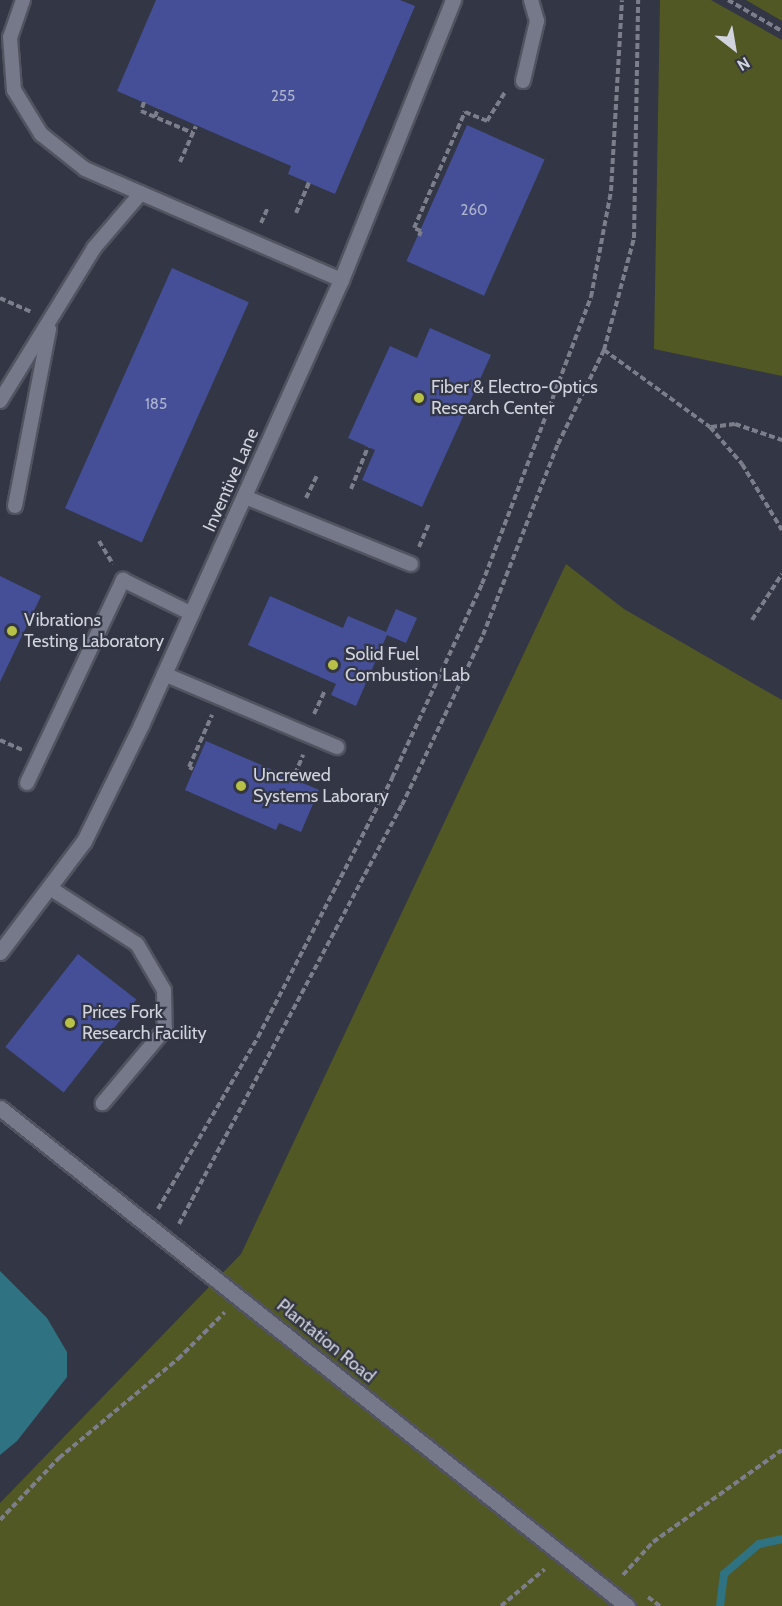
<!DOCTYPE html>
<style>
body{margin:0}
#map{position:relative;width:782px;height:1606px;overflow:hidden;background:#333644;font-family:Cabin,sans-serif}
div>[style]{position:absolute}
.green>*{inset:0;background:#515824}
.water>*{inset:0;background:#2f7281}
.stream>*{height:8px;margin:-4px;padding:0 4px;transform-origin:4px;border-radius:4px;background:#2f7281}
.building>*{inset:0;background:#444f98;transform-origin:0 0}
.path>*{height:4px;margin-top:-2px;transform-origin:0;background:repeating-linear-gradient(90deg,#7c7f8b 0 6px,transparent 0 9px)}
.roads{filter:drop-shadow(2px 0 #515460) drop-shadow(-2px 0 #515460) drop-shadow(0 2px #515460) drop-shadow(0 -2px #515460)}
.lane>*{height:14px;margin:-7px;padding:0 7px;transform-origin:7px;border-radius:7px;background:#757989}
.street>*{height:15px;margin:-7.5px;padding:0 7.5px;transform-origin:7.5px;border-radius:7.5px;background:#757989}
.dots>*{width:16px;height:16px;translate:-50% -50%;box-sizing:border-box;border:3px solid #333644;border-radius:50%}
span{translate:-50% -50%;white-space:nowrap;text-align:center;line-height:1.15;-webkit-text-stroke:4.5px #333644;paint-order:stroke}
.number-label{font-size:15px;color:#aeb3cc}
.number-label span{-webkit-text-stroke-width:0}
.poi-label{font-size:18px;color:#d1d4dd}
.left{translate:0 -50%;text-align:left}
.street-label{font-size:18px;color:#d1d4dd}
.north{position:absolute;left:704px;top:18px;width:60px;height:60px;-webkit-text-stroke:4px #333644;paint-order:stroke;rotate:149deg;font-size:16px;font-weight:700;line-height:24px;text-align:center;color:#d1d4dd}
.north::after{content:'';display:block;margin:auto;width:21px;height:27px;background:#d1d4dd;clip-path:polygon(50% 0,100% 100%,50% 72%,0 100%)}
</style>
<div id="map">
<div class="green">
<div style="clip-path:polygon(660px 0,711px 0,782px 40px,782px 376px,654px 349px)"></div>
<div style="clip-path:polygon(746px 0,782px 0,782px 21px)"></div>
<div style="clip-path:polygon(566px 564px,624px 609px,782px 700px,782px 1606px,0 1606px,0 1503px,241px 1254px)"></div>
</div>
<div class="water">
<div style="clip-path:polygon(0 1271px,47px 1318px,67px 1352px,67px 1377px,17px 1441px,0 1455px)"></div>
</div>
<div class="stream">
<div style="left:720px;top:1606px;width:32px;rotate:-83deg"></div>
<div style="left:724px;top:1574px;width:46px;rotate:-40.6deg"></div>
<div style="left:759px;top:1544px;width:24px;rotate:-12deg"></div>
</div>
<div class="building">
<div style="clip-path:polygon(156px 0,400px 0,415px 6px,335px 194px,288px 174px,291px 166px,117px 91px)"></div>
<div style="left:467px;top:125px;width:85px;height:149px;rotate:24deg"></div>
<div style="left:172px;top:268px;width:84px;height:263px;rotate:24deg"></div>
<div style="clip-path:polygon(430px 328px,491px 355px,422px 507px,362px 480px,375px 450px,348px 438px,390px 346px,417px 358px)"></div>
<div style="clip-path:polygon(0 576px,41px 596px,0 682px)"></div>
<div style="clip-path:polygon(270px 596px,343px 628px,348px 616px,386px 632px,396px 609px,417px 618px,406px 643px,387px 635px,356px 706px,331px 695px,336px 684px,248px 645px)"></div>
<div style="clip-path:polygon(206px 741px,319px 790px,301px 832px,279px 823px,276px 830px,185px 790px)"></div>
<div style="left:78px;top:954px;width:74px;height:118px;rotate:38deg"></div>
</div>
<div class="path">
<div style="left:728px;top:0;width:62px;rotate:29.9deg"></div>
<div style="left:144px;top:102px;width:9px;rotate:108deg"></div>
<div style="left:141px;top:111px;width:56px;rotate:22.9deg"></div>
<div style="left:155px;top:117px;width:9px;rotate:-72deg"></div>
<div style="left:487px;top:121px;width:34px;rotate:-58deg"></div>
<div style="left:180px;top:162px;width:39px;rotate:-66deg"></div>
<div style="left:296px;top:213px;width:33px;rotate:-67deg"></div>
<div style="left:261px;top:223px;width:17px;rotate:-66deg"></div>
<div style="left:419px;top:236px;width:5px;rotate:-68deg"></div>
<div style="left:421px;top:231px;width:8px;rotate:-157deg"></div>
<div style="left:414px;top:228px;width:127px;rotate:-66.3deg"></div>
<div style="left:465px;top:112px;width:24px;rotate:22deg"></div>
<div style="left:0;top:298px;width:35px;rotate:24deg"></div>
<div style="left:604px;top:350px;width:131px;rotate:36deg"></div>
<div style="left:710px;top:427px;width:49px;rotate:49.1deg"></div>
<div style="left:742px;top:464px;width:77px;rotate:58.8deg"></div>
<div style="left:711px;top:427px;width:24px;rotate:-7deg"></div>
<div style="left:735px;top:424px;width:50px;rotate:18.8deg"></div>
<div style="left:351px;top:489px;width:45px;rotate:-68deg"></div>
<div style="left:306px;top:498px;width:25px;rotate:-64deg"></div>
<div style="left:99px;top:541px;width:27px;rotate:59deg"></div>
<div style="left:419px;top:547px;width:26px;rotate:-67deg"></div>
<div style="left:752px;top:620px;width:55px;rotate:-56.9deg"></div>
<div style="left:314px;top:714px;width:26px;rotate:-65deg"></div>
<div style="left:0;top:740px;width:24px;rotate:24deg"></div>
<div style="left:193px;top:769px;width:4px;rotate:-153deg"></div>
<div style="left:189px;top:767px;width:57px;rotate:-66.1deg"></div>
<div style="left:295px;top:774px;width:21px;rotate:-67deg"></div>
<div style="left:158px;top:1209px;width:199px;rotate:-59.8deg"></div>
<div style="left:258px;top:1037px;width:292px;rotate:-62.6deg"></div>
<div style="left:392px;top:778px;width:214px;rotate:-65.1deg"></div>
<div style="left:482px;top:584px;width:307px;rotate:-69.2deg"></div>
<div style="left:591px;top:297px;width:108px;rotate:-79.3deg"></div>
<div style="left:611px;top:191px;width:191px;rotate:-86.7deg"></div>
<div style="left:179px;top:1224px;width:475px;rotate:-62deg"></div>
<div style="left:402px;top:805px;width:188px;rotate:-64.5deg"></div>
<div style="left:483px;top:635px;width:205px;rotate:-68.6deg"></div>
<div style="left:558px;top:444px;width:105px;rotate:-63.9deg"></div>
<div style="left:604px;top:350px;width:116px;rotate:-75deg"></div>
<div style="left:634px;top:238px;width:238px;rotate:-89deg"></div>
<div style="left:0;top:1520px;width:86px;rotate:-46.4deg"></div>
<div style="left:59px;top:1458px;width:155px;rotate:-39.8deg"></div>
<div style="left:178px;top:1359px;width:66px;rotate:-45deg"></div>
<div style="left:623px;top:1575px;width:45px;rotate:-47.7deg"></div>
<div style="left:653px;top:1542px;width:158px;rotate:-35.5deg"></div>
<div style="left:648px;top:1597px;width:15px;rotate:37deg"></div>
<div style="left:501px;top:1606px;width:57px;rotate:-40.1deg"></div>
</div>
<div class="roads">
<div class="lane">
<div style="left:23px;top:0;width:39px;rotate:109deg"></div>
<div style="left:10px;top:37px;width:53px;rotate:85.7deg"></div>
<div style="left:14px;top:90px;width:52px;rotate:58.5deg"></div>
<div style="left:41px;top:134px;width:56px;rotate:38.5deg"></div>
<div style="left:85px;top:169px;width:279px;rotate:23.4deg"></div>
<div style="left:523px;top:81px;width:62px;rotate:-76.9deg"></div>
<div style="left:537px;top:21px;width:22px;rotate:-106deg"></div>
<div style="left:0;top:401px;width:180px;rotate:-58.4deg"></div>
<div style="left:94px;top:248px;width:72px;rotate:-49.5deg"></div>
<div style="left:245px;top:497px;width:179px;rotate:22deg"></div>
<div style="left:15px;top:506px;width:180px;rotate:-79.1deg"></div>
<div style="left:164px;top:674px;width:188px;rotate:22.9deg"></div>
<div style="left:27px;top:783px;width:225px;rotate:-64.7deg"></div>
<div style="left:123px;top:580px;width:77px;rotate:26.2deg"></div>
<div style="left:50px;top:888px;width:103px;rotate:32.8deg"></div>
<div style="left:137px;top:944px;width:53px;rotate:59.6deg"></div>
<div style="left:164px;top:990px;width:39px;rotate:89deg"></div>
<div style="left:165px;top:1029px;width:97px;rotate:130deg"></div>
</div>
<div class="street">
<div style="left:0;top:952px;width:139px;rotate:-52.9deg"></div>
<div style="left:84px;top:841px;width:129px;rotate:-63.8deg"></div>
<div style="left:141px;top:725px;width:488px;rotate:-65.8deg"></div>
<div style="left:341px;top:280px;width:302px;rotate:-68.2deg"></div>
<div style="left:0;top:1108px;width:801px;rotate:38.46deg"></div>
</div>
</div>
<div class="dots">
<div style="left:419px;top:398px;background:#b8c147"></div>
<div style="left:12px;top:631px;background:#b8c147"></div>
<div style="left:333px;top:665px;background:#b8c147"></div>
<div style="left:241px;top:786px;background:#b8c147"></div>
<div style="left:70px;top:1023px;background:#b8c147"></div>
</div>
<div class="number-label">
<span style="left:283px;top:97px">255</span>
<span style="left:474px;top:211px">260</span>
<span style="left:156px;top:405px">185</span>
</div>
<div class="poi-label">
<span class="left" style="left:431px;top:398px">Fiber &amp; Electro-Optics<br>Research Center</span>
<span class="left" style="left:24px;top:631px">Vibrations<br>Testing Laboratory</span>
<span class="left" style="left:345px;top:665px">Solid Fuel<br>Combustion Lab</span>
<span class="left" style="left:253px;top:786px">Uncrewed<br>Systems Laborary</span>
<span class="left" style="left:82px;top:1023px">Prices Fork<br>Research Facility</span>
</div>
<div class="street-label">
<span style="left:231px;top:480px;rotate:-66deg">Inventive Lane</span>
<span style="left:326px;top:1341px;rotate:39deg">Plantation Road</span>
</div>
<div class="north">N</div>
</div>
